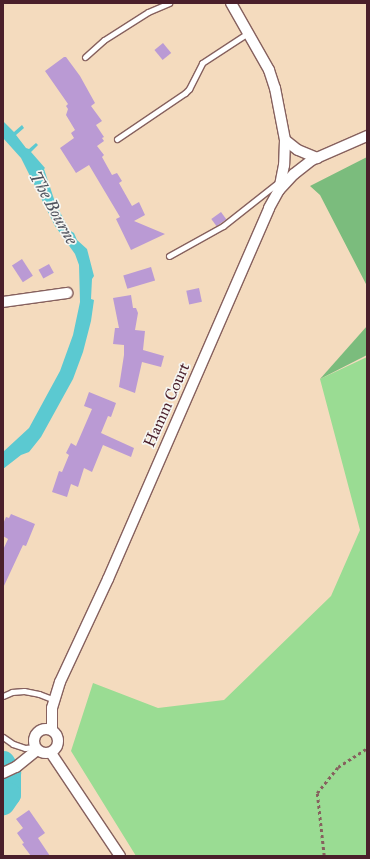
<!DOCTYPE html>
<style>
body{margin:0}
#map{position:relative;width:370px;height:859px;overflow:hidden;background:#f4dbbe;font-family:"IM FELL Great Primer",serif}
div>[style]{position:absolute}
.green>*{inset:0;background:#9adc93}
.forest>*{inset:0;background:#7bbc7d}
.water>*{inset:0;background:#5bc9d1}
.river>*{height:23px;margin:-11.5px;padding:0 11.5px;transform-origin:11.5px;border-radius:11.5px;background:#5bc9d1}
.building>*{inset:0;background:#ba9ad4;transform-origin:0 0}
.path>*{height:2.5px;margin-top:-1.25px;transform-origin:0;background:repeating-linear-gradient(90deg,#86615e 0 3px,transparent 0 6px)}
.roads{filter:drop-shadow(1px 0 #86615e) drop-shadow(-1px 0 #86615e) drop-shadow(0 1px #86615e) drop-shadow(0 -1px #86615e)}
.lane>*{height:5px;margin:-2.5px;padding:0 2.5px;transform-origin:2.5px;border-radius:2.5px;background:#fff}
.street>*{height:10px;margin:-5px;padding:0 5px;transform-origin:5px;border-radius:5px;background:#fff}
.street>.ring{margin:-5px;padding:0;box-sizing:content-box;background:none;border:10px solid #fff;border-radius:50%}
span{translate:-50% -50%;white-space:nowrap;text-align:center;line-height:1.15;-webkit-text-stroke:3.5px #f6f6f2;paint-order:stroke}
.street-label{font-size:16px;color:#4a1f2b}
.water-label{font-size:17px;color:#4f525d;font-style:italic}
.frame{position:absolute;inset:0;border:4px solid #4a1f2b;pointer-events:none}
</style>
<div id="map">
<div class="green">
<div style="clip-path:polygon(367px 357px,367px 856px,136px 856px,71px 751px,93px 683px,158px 708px,224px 700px,331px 596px,360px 530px,320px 379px)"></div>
</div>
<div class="forest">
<div style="clip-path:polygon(367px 157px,367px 286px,320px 195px,310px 186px)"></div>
<div style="clip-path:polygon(367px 326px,367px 355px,320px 379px)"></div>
</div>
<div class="water">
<div style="clip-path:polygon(3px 121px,14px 132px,22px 125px,24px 128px,16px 135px,26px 148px,29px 149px,36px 143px,38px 145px,31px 152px,45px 168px,44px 169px,55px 202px,69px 230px,74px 233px,77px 240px,87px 249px,94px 276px,92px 279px,91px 299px,94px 300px,91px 321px,83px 352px,73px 379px,41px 437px,29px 452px,21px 455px,3px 469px,3px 452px,29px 428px,60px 371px,73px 335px,80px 302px,79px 265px,75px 254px,55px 226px,21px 158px,3px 138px)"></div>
</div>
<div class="river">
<div style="left:3px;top:762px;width:12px;rotate:59deg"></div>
<div style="left:9px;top:772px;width:22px;rotate:90deg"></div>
<div style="left:9px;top:794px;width:11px;rotate:124deg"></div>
</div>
<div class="building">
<div style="left:163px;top:43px;width:13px;height:11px;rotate:51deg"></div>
<div style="clip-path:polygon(64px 57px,66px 57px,80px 76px,95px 103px,91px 106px,102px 121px,96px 125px,104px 137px,102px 138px,104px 141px,97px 146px,104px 155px,102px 157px,112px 175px,117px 173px,122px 181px,119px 183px,132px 206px,139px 202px,145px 215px,134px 221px,165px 234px,131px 250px,116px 219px,120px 217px,89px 165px,76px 173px,60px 148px,74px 138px,71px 133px,75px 130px,66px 115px,68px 109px,66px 106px,68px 104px,45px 71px)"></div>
<div style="left:221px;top:212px;width:9px;height:12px;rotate:54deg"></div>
<div style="left:22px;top:259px;width:20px;height:12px;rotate:57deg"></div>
<div style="left:49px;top:264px;width:10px;height:12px;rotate:61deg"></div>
<div style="left:151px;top:267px;width:14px;height:29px;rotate:73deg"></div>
<div style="left:199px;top:288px;width:14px;height:13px;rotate:78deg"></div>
<div style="clip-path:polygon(131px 295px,133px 308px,136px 308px,138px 313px,135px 330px,145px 331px,143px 350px,164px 356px,161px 367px,142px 362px,135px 393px,119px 387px,124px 355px,124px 345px,113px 344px,115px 328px,119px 328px,113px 298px)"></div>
<div style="clip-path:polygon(89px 392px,116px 403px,111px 417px,108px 416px,101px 433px,134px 448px,131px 457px,103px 445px,92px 472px,84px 468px,78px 487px,71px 484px,67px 497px,52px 492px,59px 471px,62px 472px,69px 455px,66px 453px,71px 443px,76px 446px,92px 409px,84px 406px)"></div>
<div style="clip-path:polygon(11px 514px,35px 524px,26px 546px,23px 545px,3px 588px,3px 550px,8px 539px,3px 536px,3px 524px,6px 517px,9px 518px)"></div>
<div style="clip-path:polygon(29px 810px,45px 833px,38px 838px,50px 856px,31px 856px,22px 844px,24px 843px,17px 833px,23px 828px,16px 819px)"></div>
</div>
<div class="path">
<div style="left:324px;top:856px;width:63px;rotate:-96.3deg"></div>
<div style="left:317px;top:793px;width:33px;rotate:-51deg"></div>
<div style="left:338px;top:767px;width:35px;rotate:-33deg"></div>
</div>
<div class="roads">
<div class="lane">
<div style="left:85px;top:57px;width:25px;rotate:-42deg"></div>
<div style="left:104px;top:40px;width:52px;rotate:-32.5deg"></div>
<div style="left:148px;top:12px;width:23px;rotate:-23deg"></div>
<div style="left:117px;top:139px;width:82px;rotate:-34.1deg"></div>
<div style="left:185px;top:93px;width:6px;rotate:-45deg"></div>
<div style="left:189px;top:89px;width:29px;rotate:-63deg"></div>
<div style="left:202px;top:63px;width:55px;rotate:-33.1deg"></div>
<div style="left:169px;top:256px;width:62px;rotate:-29.1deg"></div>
<div style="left:223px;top:226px;width:73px;rotate:-38.3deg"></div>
<div style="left:3px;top:696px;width:10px;rotate:-24deg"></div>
<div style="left:12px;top:692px;width:12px;rotate:-5deg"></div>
<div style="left:24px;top:691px;width:15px;rotate:11deg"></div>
<div style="left:39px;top:694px;width:17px;rotate:21deg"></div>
<div style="left:3px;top:737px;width:12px;rotate:35deg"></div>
<div style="left:13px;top:744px;width:13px;rotate:18deg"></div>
<div style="left:25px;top:748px;width:10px;rotate:-6deg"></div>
</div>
<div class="street">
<div style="left:231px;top:3px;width:77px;rotate:60.4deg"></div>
<div style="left:269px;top:70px;width:19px;rotate:72deg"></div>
<div style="left:275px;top:88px;width:53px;rotate:79.1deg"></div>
<div style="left:285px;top:140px;width:25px;rotate:92deg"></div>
<div style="left:284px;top:165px;width:25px;rotate:101deg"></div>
<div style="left:285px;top:140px;width:16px;rotate:38deg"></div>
<div style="left:298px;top:150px;width:21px;rotate:23deg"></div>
<div style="left:3px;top:302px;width:65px;rotate:-8deg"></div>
<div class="ring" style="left:34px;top:729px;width:14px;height:14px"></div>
<div style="left:52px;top:730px;width:22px;rotate:-90deg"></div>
<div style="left:52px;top:708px;width:27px;rotate:-73deg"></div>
<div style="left:60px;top:682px;width:114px;rotate:-65deg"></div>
<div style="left:108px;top:579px;width:404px;rotate:-66.5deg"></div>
<div style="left:269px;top:208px;width:21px;rotate:-61deg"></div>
<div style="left:279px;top:190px;width:22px;rotate:-47deg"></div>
<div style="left:294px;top:174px;width:23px;rotate:-38deg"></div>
<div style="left:312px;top:160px;width:60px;rotate:-23.6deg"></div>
<div style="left:51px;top:753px;width:124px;rotate:56.2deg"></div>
<div style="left:3px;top:773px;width:14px;rotate:-25deg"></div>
<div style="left:16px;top:767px;width:27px;rotate:-39deg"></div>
</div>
</div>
<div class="street-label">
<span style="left:167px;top:405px;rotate:-66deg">Hamm Court</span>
</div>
<div class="water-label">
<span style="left:53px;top:208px;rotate:61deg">The Bourne</span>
</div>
<div class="frame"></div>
</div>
